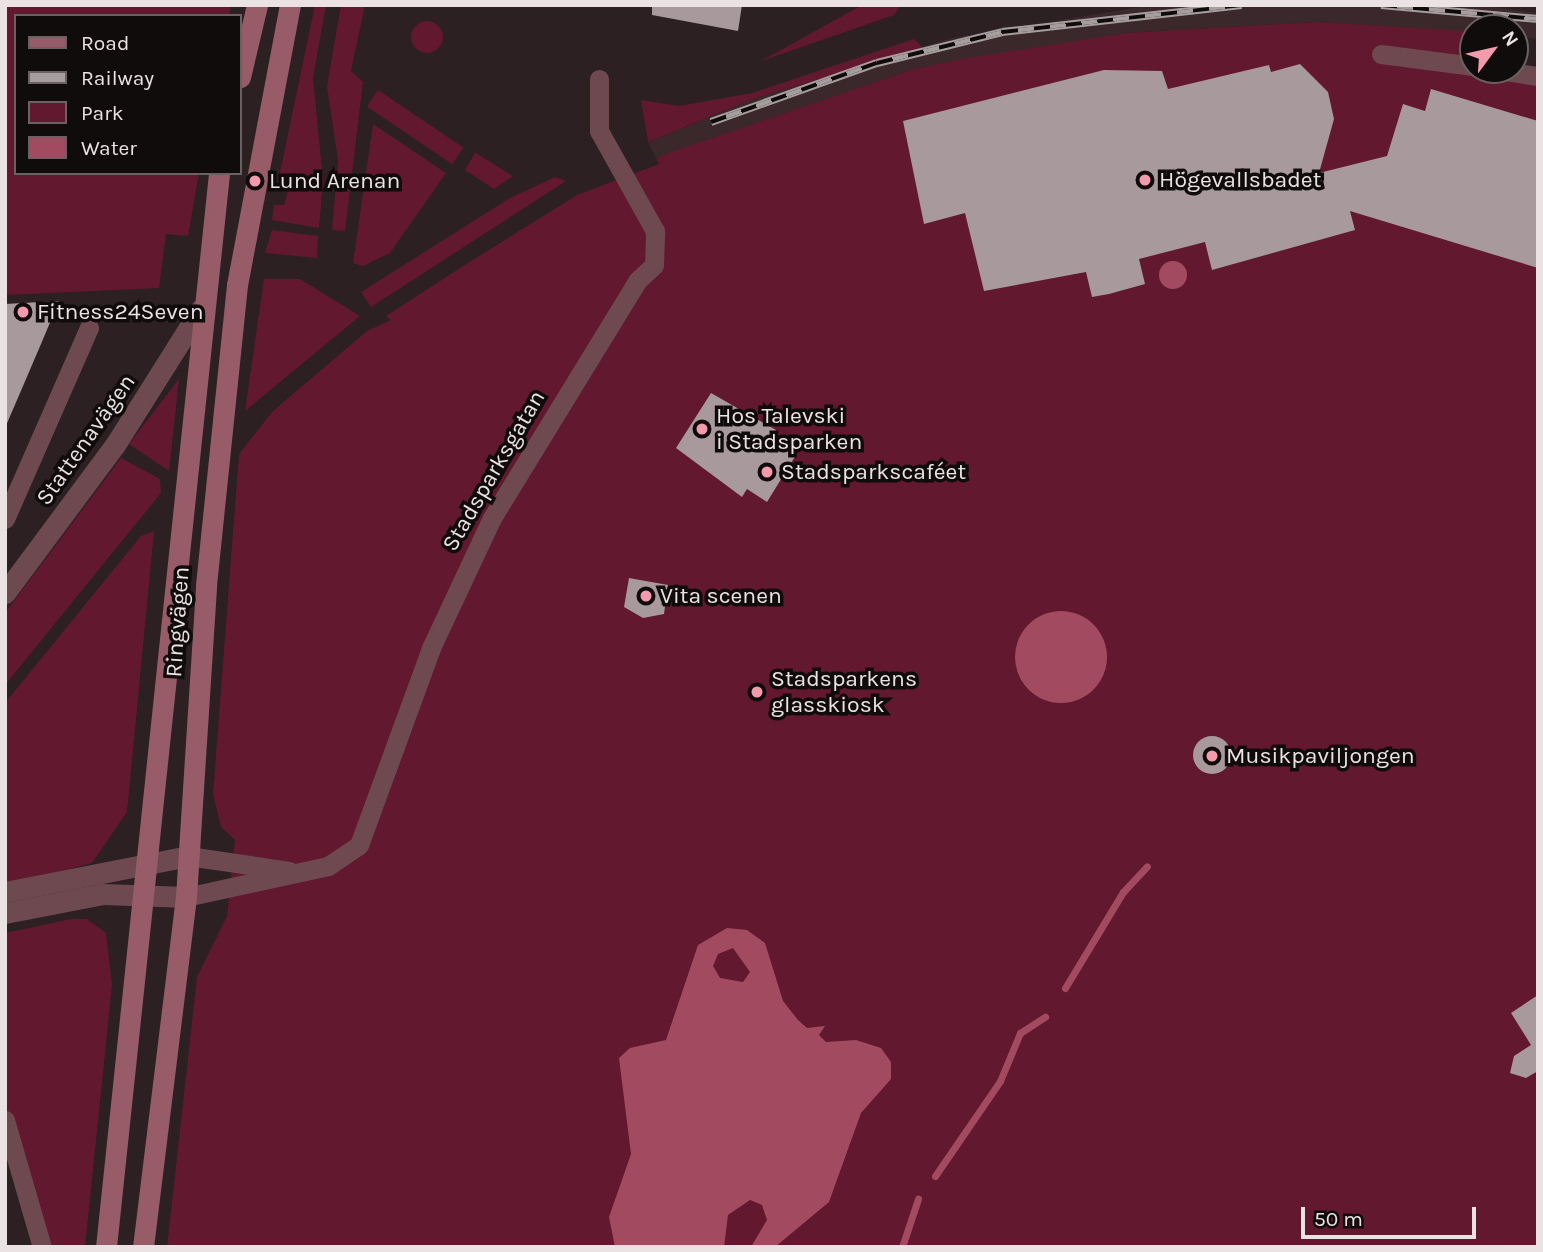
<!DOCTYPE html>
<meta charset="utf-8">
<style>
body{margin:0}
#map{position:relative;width:1543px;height:1252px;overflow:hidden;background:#2c2022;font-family:Karla,sans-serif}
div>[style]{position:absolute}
.built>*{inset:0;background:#3a282b}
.green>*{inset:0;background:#62182e;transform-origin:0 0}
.round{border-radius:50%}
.water>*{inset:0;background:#a24b60}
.stream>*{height:7px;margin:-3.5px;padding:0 3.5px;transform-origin:3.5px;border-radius:3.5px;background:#a24b60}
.building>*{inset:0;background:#a8999c}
.minor>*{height:19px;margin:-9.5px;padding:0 9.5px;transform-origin:9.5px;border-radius:9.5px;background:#6e4950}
.tertiary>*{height:21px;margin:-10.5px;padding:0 10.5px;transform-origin:10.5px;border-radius:10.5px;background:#6e4950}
.secondary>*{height:21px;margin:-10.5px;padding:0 10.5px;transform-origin:10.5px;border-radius:10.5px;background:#975c68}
.rail>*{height:8px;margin-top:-4px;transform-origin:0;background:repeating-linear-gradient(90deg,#110c0c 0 16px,#a69d9e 0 32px);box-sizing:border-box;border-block:2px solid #a69d9e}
.dots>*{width:19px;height:19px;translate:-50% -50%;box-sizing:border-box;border:4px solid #110c0c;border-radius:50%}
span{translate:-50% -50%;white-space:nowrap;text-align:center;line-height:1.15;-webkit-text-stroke:7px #110c0c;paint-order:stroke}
.poi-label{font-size:23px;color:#eae2e3}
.left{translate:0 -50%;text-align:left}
.street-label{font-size:23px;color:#eae2e3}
.frame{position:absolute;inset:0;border:7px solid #eae2e3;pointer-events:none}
.legend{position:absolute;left:14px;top:14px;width:228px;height:161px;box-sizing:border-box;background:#110c0c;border:2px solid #686262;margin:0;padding:9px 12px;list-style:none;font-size:21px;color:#eae2e3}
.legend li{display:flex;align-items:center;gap:14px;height:35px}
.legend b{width:35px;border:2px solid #686262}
.north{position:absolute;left:1459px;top:14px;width:70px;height:70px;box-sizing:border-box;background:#110c0c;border:2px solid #686262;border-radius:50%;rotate:57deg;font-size:19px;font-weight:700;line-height:28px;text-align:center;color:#eae2e3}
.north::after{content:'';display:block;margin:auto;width:24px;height:32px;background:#f39aac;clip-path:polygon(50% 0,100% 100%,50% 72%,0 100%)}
.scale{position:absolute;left:1301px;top:1207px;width:175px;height:32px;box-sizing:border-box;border:4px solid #eae2e3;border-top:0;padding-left:9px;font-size:21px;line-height:24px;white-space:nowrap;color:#eae2e3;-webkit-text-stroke:5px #110c0c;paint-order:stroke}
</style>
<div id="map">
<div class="built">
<div style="clip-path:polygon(1152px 5px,1480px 5px,1538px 13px,1538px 39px,1515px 36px,1515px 28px,1473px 32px,1317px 22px,1126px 33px,914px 69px,656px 158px,648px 142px,753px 99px,952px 38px)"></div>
</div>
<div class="green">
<div style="clip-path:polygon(5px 5px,231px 5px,229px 16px,16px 16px,16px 173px,199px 173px,188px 236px,166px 234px,159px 288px,5px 295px)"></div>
<div style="clip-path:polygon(315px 5px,326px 5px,313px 78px,323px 180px,319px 228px,272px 220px,274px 205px,284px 205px,289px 187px,278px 182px)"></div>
<div style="clip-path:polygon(341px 5px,365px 5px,351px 71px,363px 82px,345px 231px,332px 230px,338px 161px,327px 86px)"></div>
<div style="clip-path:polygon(862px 5px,901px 5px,894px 15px,761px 61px)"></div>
<div class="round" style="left:411px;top:21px;width:32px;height:32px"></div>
<div style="clip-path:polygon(1317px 22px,1467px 31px,1473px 33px,1473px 70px,1538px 70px,1538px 1247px,167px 1247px,197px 977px,227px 916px,235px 840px,221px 827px,213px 794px,239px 454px,273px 411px,367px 331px,391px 320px,386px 316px,460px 268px,577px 195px,659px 164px,656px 158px,674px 151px,914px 69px,968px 58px,1126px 33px)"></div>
<div style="clip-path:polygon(914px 39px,923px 48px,753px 99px,648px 142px,641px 100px,679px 106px,752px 93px)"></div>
<div style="left:378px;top:90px;width:103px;height:20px;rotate:34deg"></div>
<div style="clip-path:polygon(373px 124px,446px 173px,390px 253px,363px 266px,353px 263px)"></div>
<div style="clip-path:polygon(475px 153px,476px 153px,513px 176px,494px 189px,465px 170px)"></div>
<div style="clip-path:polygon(555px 177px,566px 181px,371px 307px,361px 292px,510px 198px)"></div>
<div style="clip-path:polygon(272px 230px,318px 236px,317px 258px,265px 253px)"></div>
<div style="clip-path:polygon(264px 279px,300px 279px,360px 316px,245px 411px)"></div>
<div style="clip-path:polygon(179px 379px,169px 471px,129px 444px)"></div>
<div style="clip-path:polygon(121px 458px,160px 479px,161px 493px,5px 685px,5px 613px)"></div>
<div style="clip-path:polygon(154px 531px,127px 812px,92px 863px,5px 886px,5px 703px,141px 536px)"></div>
<div style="clip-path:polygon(71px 919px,87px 919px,106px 933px,112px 985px,85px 1247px,42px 1247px,5px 1120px,5px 933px)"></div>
</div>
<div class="water">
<div class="round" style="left:1159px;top:261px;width:28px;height:28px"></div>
<div class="round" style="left:1015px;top:611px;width:92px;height:92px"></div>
<div style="clip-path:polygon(evenodd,727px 928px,747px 930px,765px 943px,783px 1001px,798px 1020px,807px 1028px,825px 1026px,819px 1035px,826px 1042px,856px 1040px,881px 1048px,891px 1062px,891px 1079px,861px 1113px,829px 1202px,775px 1247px,751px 1247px,767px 1220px,762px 1205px,750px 1200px,728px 1215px,724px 1247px,615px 1247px,609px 1217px,631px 1154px,619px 1058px,630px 1048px,666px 1040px,698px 945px,727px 928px,733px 948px,750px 972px,743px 982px,720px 978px,713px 966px,718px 954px,733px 948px)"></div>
</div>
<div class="stream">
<div style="left:1065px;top:988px;width:112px;rotate:-58.9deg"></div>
<div style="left:1123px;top:892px;width:35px;rotate:-47deg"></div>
<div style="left:935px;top:1176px;width:115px;rotate:-55.6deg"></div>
<div style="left:1000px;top:1081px;width:52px;rotate:-67.4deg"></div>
<div style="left:1020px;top:1033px;width:30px;rotate:-33deg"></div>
<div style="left:902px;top:1247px;width:51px;rotate:-71.6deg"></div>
</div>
<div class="building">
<div style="clip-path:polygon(652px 5px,742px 5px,738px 31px,652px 15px)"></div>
<div style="clip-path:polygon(1300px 64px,1328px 92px,1334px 119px,1319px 173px,1387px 156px,1403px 104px,1425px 111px,1431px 89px,1538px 121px,1538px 268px,1350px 211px,1355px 230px,1212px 270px,1205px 242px,1139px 259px,1145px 284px,1109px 294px,1092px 297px,1086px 272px,984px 291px,965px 213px,924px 224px,903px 121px,1104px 70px,1162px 71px,1168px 89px,1269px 65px,1271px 72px)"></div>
<div style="clip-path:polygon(59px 301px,41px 344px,5px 428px,5px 304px)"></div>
<div style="clip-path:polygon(711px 393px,776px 430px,771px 438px,796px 455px,767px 502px,747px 489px,742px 497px,676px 448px)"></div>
<div style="clip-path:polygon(629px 578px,668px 585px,664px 614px,643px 618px,624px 607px)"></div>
<div class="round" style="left:748px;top:683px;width:18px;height:18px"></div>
<div class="round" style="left:1193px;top:736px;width:38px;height:38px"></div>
<div style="clip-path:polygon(1538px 995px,1538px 1071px,1526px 1078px,1510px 1073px,1514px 1056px,1531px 1045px,1511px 1013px)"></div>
</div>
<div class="minor">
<div style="left:1381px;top:54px;width:93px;rotate:7.4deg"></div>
<div style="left:1499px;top:70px;width:39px;rotate:9deg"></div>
<div style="left:5px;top:519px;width:209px;rotate:-66.3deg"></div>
<div style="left:188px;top:856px;width:102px;rotate:8.4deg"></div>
<div style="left:186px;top:897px;width:145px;rotate:-12.3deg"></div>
<div style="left:328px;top:866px;width:37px;rotate:-34deg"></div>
<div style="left:359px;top:845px;width:210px;rotate:-69.9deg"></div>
<div style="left:431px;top:648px;width:144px;rotate:-64.9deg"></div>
<div style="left:492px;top:518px;width:278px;rotate:-58.5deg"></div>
<div style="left:637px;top:281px;width:23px;rotate:-43deg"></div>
<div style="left:654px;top:265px;width:34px;rotate:-88deg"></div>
<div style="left:655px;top:231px;width:115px;rotate:-119.2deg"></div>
<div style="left:599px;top:131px;width:52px;rotate:-90deg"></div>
<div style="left:5px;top:1120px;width:132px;rotate:73.8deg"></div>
</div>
<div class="tertiary">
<div style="left:5px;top:593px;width:184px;rotate:-53.4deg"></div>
<div style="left:115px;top:445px;width:160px;rotate:-57.8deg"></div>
<div style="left:5px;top:892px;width:187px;rotate:-11.1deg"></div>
<div style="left:5px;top:913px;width:100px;rotate:-11deg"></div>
<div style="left:103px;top:894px;width:83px;rotate:2.1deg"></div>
</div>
<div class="secondary">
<div style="left:240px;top:77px;width:74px;rotate:-76.7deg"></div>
<div style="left:106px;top:1247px;width:1080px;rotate:-83.99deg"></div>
<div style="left:143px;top:1247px;width:353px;rotate:-83deg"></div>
<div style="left:186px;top:897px;width:313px;rotate:-86.3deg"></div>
<div style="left:206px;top:585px;width:302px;rotate:-84.1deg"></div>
<div style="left:237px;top:285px;width:285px;rotate:-79.3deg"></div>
</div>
<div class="rail">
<div style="left:1381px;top:5px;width:158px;rotate:5.1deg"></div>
<div style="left:711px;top:122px;width:176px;rotate:-19.6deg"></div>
<div style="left:877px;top:63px;width:129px;rotate:-13.9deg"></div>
<div style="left:1002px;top:32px;width:241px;rotate:-6.4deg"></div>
</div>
<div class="dots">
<div style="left:1145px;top:180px;background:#f39aac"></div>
<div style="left:255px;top:181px;background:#f39aac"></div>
<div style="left:23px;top:312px;background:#f39aac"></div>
<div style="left:702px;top:429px;background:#f39aac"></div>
<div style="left:767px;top:472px;background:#f39aac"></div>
<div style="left:646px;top:596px;background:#f39aac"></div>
<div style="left:757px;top:692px;background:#f39aac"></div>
<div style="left:1212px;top:756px;background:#f39aac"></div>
</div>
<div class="poi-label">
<span class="left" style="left:1159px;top:180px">Högevallsbadet</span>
<span class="left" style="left:269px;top:181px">Lund Arenan</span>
<span class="left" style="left:37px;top:312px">Fitness24Seven</span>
<span class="left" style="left:716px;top:429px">Hos Talevski<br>i Stadsparken</span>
<span class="left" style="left:781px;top:472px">Stadsparkscaféet</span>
<span class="left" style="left:660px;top:596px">Vita scenen</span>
<span class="left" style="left:771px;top:692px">Stadsparkens<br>glasskiosk</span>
<span class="left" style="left:1226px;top:756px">Musikpaviljongen</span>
</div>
<div class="street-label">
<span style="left:86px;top:440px;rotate:-55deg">Stattenavägen</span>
<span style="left:494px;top:471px;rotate:-60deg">Stadsparksgatan</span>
<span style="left:178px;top:622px;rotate:-86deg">Ringvägen</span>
</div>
<div class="frame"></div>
<ul class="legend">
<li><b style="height:9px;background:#975c68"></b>Road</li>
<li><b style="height:9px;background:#a69d9e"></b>Railway</li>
<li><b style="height:19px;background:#62182e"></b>Park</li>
<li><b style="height:19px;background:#a24b60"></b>Water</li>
</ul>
<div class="north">N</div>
<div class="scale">50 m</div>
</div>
